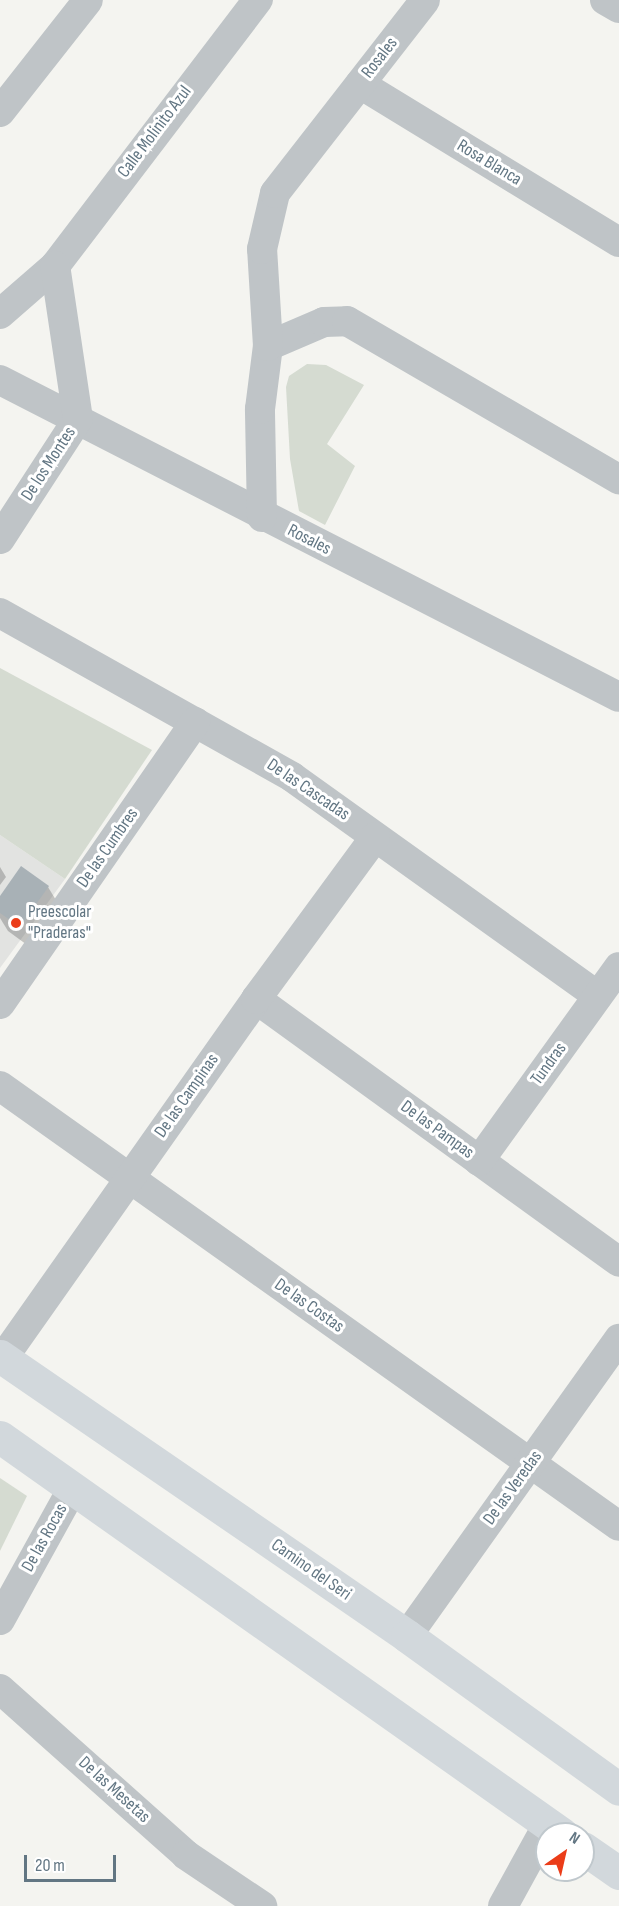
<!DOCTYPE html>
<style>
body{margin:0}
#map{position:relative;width:619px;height:1906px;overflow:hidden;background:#f4f4f0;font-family:"Sofia Sans Condensed",sans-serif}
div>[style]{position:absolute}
.built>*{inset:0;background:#e2e3e1}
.green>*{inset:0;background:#d5dbd1}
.shadow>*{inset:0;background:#0003}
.building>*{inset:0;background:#a8b1b6}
.minor>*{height:30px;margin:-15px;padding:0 15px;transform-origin:15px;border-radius:15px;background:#bfc4c7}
.primary>*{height:33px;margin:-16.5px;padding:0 16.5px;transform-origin:16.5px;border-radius:16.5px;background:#d2d8dc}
.dots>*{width:16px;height:16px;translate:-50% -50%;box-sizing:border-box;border:3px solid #fff;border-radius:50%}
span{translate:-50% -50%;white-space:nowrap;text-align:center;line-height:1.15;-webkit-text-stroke:6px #fff;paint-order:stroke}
.street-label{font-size:18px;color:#627683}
.poi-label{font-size:18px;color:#627683}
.left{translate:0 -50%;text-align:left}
.north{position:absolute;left:535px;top:1822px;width:60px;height:60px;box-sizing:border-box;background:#fff;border:2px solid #c0c8cd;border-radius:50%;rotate:34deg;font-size:16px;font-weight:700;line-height:24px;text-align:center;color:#627683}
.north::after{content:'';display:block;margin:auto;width:21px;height:27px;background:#eb3d19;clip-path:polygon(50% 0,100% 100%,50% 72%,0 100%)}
.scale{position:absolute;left:24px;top:1855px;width:92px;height:27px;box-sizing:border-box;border:3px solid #627683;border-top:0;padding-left:8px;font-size:18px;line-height:21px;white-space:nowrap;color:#627683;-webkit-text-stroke:4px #fff;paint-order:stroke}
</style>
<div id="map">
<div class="built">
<div style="clip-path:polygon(0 835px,65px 879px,0 968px)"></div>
</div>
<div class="green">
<div style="clip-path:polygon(307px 364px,326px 365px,364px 385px,327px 444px,355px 466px,325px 525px,299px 511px,290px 459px,286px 387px,289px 376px)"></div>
<div style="clip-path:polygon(0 668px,152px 750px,65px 879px,0 835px)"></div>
<div style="clip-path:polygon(0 1478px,27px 1496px,0 1551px)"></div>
</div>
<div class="shadow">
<div style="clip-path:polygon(0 867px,6px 877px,0 885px)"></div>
<div style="clip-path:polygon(48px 887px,62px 910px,34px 950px,8px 931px,0 918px,0 898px)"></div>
</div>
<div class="building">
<div style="clip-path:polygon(21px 866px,49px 886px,20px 927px,0 913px,0 896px)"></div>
</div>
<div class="minor">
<div style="left:605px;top:0;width:16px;rotate:30deg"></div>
<div style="left:360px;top:84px;width:303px;rotate:31.4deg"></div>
<div style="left:0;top:112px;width:142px;rotate:-51.8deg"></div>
<div style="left:0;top:314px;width:73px;rotate:-41.1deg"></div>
<div style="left:55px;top:266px;width:335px;rotate:-52.7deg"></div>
<div style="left:268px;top:346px;width:61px;rotate:-23.2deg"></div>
<div style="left:324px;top:322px;width:23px;rotate:-2deg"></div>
<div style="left:347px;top:321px;width:315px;rotate:30.2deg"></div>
<div style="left:0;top:380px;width:695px;rotate:27.12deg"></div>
<div style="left:262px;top:517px;width:108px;rotate:-91.1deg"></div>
<div style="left:260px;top:409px;width:64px;rotate:-82.8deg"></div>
<div style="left:268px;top:346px;width:97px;rotate:-93.5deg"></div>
<div style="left:262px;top:249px;width:57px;rotate:-76.9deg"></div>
<div style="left:275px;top:193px;width:244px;rotate:-52.1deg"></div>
<div style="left:0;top:539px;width:143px;rotate:-57deg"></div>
<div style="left:78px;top:419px;width:155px;rotate:-98.5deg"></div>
<div style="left:0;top:613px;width:335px;rotate:29.3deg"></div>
<div style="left:292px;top:777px;width:376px;rotate:35.6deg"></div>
<div style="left:256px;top:999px;width:448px;rotate:35.9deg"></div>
<div style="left:0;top:1004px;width:343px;rotate:-55.3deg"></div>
<div style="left:0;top:1086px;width:759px;rotate:35.41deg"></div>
<div style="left:479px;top:1161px;width:239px;rotate:-54.2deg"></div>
<div style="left:3px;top:1358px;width:439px;rotate:-54.8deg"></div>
<div style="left:256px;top:999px;width:201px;rotate:-53.7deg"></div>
<div style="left:0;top:1620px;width:151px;rotate:-61.1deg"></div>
<div style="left:407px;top:1636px;width:365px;rotate:-54.5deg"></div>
<div style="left:0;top:1689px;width:249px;rotate:41.7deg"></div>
<div style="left:186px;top:1855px;width:92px;rotate:33.9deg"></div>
<div style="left:503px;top:1906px;width:94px;rotate:-61.2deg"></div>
</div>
<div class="primary">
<div style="left:0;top:1356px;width:494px;rotate:34.5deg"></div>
<div style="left:407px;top:1636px;width:261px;rotate:35.8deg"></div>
<div style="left:0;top:1437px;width:688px;rotate:35.24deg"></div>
<div style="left:583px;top:1848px;width:44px;rotate:34.8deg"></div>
</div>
<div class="dots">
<div style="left:16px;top:923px;background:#eb3d19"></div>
</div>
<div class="street-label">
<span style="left:380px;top:58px;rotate:-52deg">Rosales</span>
<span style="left:155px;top:132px;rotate:-53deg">Calle Molinito Azul</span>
<span style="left:489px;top:163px;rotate:31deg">Rosa Blanca</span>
<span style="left:49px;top:464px;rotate:-57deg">De los Montes</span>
<span style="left:309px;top:540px;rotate:27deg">Rosales</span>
<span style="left:308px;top:790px;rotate:34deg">De las Cascadas</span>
<span style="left:108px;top:848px;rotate:-55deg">De las Cumbres</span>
<span style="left:549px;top:1064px;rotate:-54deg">Tundras</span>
<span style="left:187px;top:1096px;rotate:-55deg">De las Campinas</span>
<span style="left:437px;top:1130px;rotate:36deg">De las Pampas</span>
<span style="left:309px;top:1306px;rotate:35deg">De las Costas</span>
<span style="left:513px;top:1488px;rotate:-54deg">De las Veredas</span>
<span style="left:45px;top:1538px;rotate:-61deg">De las Rocas</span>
<span style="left:311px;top:1570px;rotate:35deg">Camino del Seri</span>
<span style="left:114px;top:1790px;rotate:42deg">De las Mesetas</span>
</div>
<div class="poi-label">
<span class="left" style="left:28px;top:923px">Preescolar<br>"Praderas"</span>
</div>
<div class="north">N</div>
<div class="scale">20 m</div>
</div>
